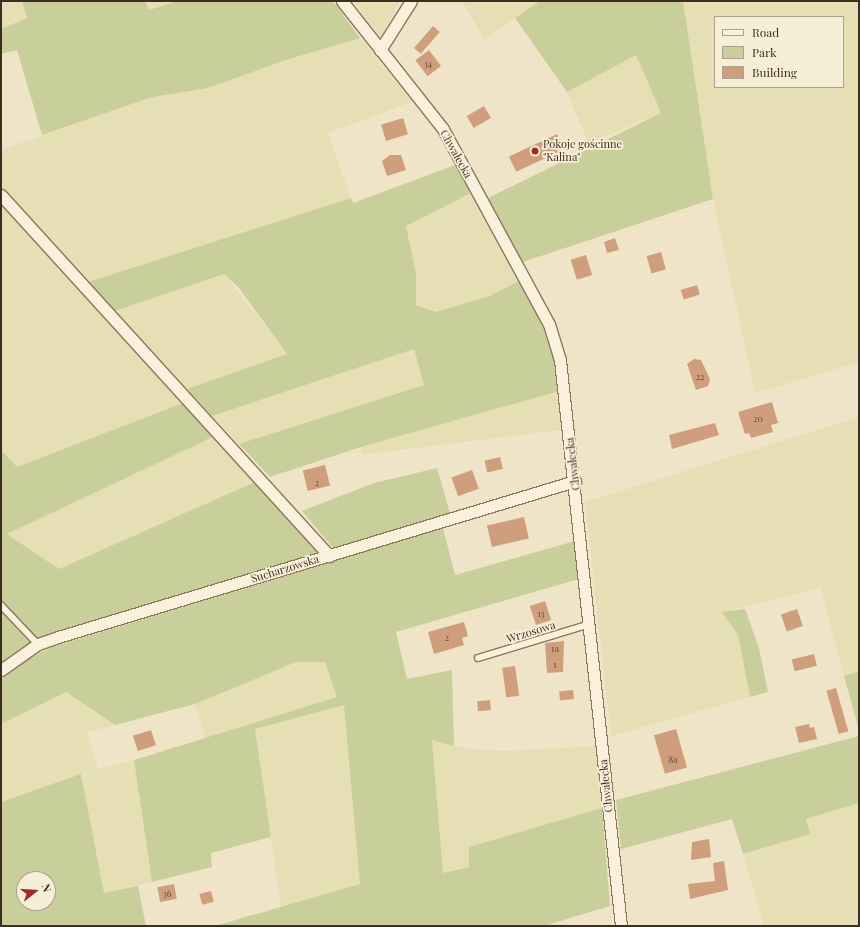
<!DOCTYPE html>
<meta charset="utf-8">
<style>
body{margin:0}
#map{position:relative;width:860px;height:927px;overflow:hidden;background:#f0e4c8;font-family:"Playfair Display",serif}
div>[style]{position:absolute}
.farmland>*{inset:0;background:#e6deb5;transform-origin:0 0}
.green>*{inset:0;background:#c9cf9b}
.building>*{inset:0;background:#cf9f7d;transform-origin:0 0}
.roads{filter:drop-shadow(1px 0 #8d765c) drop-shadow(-1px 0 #8d765c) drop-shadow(0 1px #8d765c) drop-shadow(0 -1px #8d765c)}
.service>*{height:5.5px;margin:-2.75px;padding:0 2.75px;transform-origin:2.75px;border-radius:2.75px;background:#faf1dc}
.minor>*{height:11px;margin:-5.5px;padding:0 5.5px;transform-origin:5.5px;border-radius:5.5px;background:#faf1dc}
.dots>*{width:11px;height:11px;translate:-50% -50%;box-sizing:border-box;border:2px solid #f7eed8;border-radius:50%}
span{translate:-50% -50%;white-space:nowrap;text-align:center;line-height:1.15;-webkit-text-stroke:3.5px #f7eed8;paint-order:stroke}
.number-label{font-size:9px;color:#624a37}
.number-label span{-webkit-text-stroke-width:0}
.poi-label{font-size:11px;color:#3d2e20}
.left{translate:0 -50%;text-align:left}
.street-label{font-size:11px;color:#3d2e20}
.frame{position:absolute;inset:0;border:2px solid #3d2e20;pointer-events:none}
.legend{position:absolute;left:714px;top:16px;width:130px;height:72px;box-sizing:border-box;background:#f7eed8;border:1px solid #ada18e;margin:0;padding:5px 7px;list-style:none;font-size:12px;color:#3d2e20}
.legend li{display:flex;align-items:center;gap:8px;height:20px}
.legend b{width:20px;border:1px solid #ada18e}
.north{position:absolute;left:16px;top:871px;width:40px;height:40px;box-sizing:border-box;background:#f7eed8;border:1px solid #ada18e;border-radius:50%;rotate:73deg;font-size:11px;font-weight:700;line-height:16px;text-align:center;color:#3d2e20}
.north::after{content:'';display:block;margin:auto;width:14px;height:18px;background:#9e2a2b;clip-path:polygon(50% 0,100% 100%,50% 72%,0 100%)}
</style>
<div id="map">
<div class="farmland">
<div style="clip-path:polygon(1px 1px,22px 1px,27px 18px,1px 29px)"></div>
<div style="clip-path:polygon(145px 1px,178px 1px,149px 10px)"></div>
<div style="clip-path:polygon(353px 1px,400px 1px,381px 38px)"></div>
<div style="clip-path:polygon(462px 1px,540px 1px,484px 39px)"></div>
<div style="clip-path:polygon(evenodd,683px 1px,859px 1px,859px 362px,755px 393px,713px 199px,683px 1px,715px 17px,843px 17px,843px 87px,715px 87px,715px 17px)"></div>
<div style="clip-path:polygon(360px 38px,412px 102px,328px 133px,351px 198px,88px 282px,1px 187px,1px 150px,152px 97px,208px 88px,286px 60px)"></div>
<div style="left:636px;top:55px;width:63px;height:78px;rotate:67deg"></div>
<div style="clip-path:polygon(471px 193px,519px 281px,487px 297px,435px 312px,416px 305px,416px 274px,406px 226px)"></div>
<div style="clip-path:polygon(1px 199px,188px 401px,17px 467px,1px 450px)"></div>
<div style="clip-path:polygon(224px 274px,287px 354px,187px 389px,115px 311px)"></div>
<div style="clip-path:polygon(414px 349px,424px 385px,239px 444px,212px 416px)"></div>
<div style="left:559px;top:391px;width:39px;height:203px;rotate:83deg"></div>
<div style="clip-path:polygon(859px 417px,859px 671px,844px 676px,821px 588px,723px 612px,738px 635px,750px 697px,611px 736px,585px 502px)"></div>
<div style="clip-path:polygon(215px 436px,257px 481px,59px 569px,7px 534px)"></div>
<div style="clip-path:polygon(296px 662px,325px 662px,337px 697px,206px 740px,195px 704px)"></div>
<div style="clip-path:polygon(66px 692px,115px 725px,87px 732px,98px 769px,134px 760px,152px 882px,104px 894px,81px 774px,1px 802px,1px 724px)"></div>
<div style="clip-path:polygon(345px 704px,360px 884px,281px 908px,255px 729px)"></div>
<div style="clip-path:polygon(432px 739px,468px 749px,507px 751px,597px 746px,602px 808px,469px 847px,469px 867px,443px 873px)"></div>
<div style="clip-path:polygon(859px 803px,859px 926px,764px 926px,743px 854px,810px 834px,806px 819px)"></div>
</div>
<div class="green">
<div style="clip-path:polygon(22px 1px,145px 1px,149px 10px,178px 1px,333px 1px,360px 38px,286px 60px,208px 88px,152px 97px,42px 135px,17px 50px,1px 54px,1px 29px,27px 18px)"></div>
<div style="clip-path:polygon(540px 1px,683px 1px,713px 199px,523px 262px,488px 198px,661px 113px,636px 55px,567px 92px,515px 18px)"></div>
<div style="clip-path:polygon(455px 165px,471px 193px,406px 226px,416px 274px,416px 305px,435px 312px,487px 297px,519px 281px,550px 338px,559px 391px,364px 446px,270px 477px,239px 444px,424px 385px,414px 349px,212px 416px,187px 389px,287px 354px,239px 288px,224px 274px,115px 311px,88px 282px,351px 198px,353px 203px)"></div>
<div style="clip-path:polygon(188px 401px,215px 436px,7px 534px,59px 569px,257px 481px,321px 553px,57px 631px,30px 644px,1px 665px,1px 450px,17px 467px)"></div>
<div style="clip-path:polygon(437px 468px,450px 513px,333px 548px,302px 511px,374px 483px)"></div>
<div style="clip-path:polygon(443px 528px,455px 575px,575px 541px,579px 579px,396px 632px,407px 679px,452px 670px,454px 746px,432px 740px,443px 873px,469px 867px,469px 847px,602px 808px,610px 906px,544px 926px,215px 926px,360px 884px,344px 705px,255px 729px,271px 837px,211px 853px,212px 867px,152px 882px,134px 760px,337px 697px,325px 662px,296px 662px,195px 704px,115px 725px,66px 692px,1px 724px,1px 679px,21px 662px,52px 647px)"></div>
<div style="clip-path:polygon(745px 609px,759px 648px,768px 692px,750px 697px,738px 635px,722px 612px)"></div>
<div style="clip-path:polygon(859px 671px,859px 730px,844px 676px)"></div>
<div style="clip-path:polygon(859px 736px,859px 803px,806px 819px,810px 834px,743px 854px,732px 819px,621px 849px,616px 800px)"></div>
<div style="clip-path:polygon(evenodd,81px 774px,104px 893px,138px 886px,146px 926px,1px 926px,1px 802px,81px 774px,24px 879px,48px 879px,48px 903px,24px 903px,24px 879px)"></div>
</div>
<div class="building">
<div style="left:433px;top:26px;width:9px;height:29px;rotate:41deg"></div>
<div style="left:429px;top:50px;width:20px;height:17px;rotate:53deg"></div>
<div style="left:484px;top:106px;width:14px;height:20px;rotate:60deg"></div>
<div style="left:403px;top:118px;width:17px;height:23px;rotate:73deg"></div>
<div style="left:557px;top:134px;width:17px;height:53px;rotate:65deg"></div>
<div style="clip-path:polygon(390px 155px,401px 155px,406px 170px,387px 176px,382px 161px)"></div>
<div style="clip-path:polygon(615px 238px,619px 250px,607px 253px,604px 242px)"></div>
<div style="left:661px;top:252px;width:18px;height:15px;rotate:74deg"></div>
<div style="left:586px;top:255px;width:21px;height:16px;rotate:73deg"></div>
<div style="left:697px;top:285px;width:10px;height:17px;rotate:73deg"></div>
<div style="clip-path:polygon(694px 359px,701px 360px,710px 379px,708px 386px,696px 390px,687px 364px)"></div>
<div style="clip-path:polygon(772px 402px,778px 423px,771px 425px,773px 432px,751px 438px,749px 433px,745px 434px,738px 412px)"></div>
<div style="clip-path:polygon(715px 423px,719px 435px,672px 449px,669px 435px)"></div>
<div style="left:500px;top:457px;width:12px;height:16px;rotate:76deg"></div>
<div style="left:325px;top:465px;width:21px;height:23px;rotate:76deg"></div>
<div style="left:472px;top:470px;width:20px;height:22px;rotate:70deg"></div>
<div style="left:524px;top:517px;width:22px;height:38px;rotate:77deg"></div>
<div style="left:545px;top:601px;width:20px;height:16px;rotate:72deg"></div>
<div style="left:797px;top:609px;width:18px;height:17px;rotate:71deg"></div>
<div style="clip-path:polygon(464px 622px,468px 636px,462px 638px,464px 645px,434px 654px,428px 632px)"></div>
<div style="clip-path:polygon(564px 641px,563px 672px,547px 673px,545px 643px)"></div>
<div style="left:814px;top:654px;width:12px;height:23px;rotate:76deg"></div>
<div style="left:515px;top:666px;width:30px;height:13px;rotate:82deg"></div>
<div style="left:836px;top:688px;width:45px;height:10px;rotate:74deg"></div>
<div style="left:573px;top:690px;width:9px;height:14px;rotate:84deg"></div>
<div style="left:490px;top:700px;width:10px;height:13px;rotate:84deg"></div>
<div style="clip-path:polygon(809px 724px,810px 728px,814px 727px,817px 739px,799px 743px,795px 727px)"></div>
<div style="left:676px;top:729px;width:40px;height:23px;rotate:74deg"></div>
<div style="left:151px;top:730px;width:16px;height:19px;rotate:72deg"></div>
<div style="clip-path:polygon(709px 839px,711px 857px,691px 860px,692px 842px)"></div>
<div style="clip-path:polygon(724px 861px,728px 890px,690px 899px,688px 884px,715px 881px,713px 863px)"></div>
<div style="left:174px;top:884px;width:15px;height:17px;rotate:79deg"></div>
<div style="left:211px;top:891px;width:11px;height:12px;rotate:75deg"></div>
</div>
<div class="roads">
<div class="service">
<div style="left:1px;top:605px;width:54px;rotate:46.5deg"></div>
<div style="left:478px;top:658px;width:117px;rotate:-16.9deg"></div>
</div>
<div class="minor">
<div style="left:342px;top:1px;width:163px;rotate:51.7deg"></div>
<div style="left:443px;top:129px;width:222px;rotate:61.5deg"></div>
<div style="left:549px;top:324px;width:38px;rotate:73deg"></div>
<div style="left:560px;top:360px;width:569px;rotate:83.85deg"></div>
<div style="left:380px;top:50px;width:58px;rotate:-57.7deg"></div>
<div style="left:1px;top:195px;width:488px;rotate:47.7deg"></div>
<div style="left:1px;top:670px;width:45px;rotate:-35.1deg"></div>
<div style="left:38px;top:644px;width:21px;rotate:-19deg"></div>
<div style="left:58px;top:637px;width:540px;rotate:-16.79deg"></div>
</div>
</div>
<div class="dots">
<div style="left:535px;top:151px;background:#9e2a2b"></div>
</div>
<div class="number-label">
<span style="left:428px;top:63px">34</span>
<span style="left:700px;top:376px">22</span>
<span style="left:758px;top:418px">20</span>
<span style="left:317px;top:482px">2</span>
<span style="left:541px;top:613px">13</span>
<span style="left:447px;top:637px">2</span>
<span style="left:555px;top:648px">1a</span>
<span style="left:555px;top:664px">1</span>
<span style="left:673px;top:759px">8a</span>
<span style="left:167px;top:893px">36</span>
</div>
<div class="poi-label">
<span class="left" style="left:543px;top:151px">Pokoje gościnne<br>"Kalina"</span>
</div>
<div class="street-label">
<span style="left:456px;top:154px;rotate:61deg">Chwałecka</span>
<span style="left:573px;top:464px;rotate:-97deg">Chwałecka</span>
<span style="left:285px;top:569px;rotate:-17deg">Sucharzowska</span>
<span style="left:531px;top:632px;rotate:-17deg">Wrzosowa</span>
<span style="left:606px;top:786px;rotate:-96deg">Chwałecka</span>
</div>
<div class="frame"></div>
<ul class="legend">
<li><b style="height:5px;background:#faf1dc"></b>Road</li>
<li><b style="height:11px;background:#c9cf9b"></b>Park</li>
<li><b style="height:11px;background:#cf9f7d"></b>Building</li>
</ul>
<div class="north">N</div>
</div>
